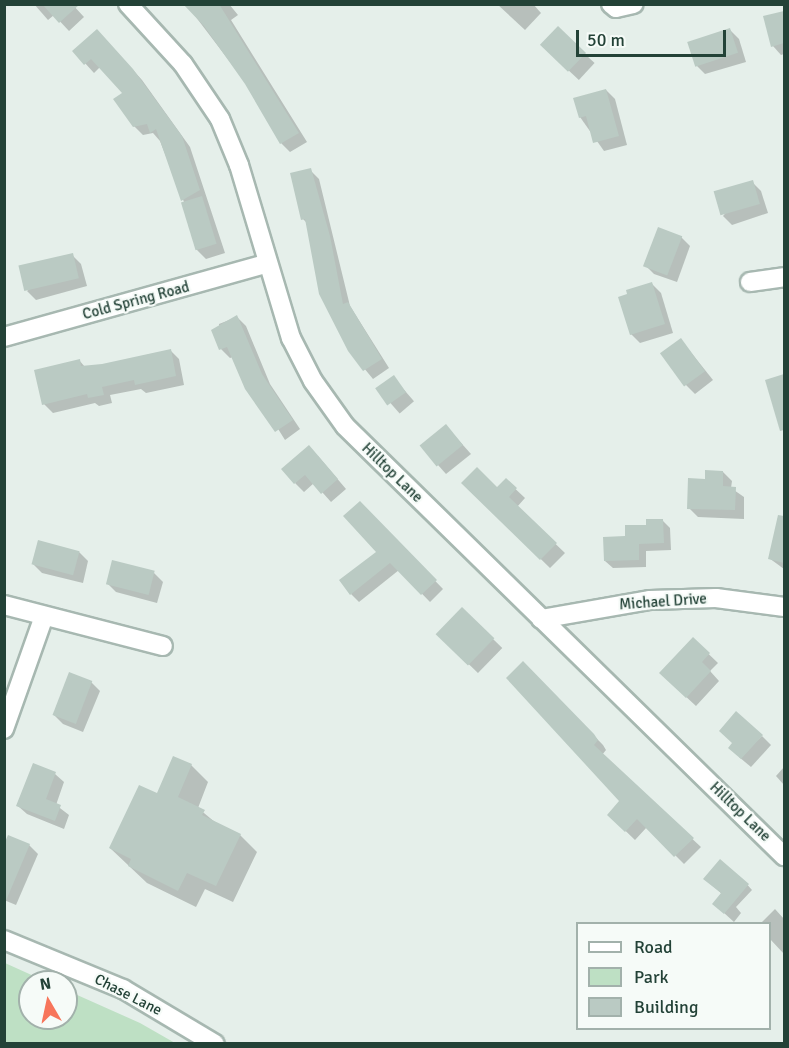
<!DOCTYPE html>
<style>
body{margin:0}
#map{position:relative;width:789px;height:1048px;overflow:hidden;background:#e5efea;font-family:Signika,sans-serif}
div>[style]{position:absolute}
.green>*{inset:0;background:#bee0c4}
.shadow>*{inset:0;background:#0003;transform-origin:0 0}
.building>*{inset:0;background:#bacac3;transform-origin:0 0}
.roads{filter:drop-shadow(2px 0 #a7b8b1) drop-shadow(-2px 0 #a7b8b1) drop-shadow(0 2px #a7b8b1) drop-shadow(0 -2px #a7b8b1)}
.minor>*{height:18px;margin:-9px;padding:0 9px;transform-origin:9px;border-radius:9px;background:#fff}
span{translate:-50% -50%;white-space:nowrap;text-align:center;line-height:1.15;-webkit-text-stroke:4.5px #f6fbf8;paint-order:stroke}
.street-label{font-size:15px;color:#234237}
.frame{position:absolute;inset:0;border:6px solid #234237;pointer-events:none}
.legend{position:absolute;left:576px;top:922px;width:195px;height:108px;box-sizing:border-box;background:#f6fbf8;border:2px solid #a2b1ab;margin:0;padding:8px 10px;list-style:none;font-size:18px;color:#234237}
.legend li{display:flex;align-items:center;gap:12px;height:30px}
.legend b{width:30px;border:2px solid #a2b1ab}
.north{position:absolute;left:18px;top:970px;width:60px;height:60px;box-sizing:border-box;background:#f6fbf8;border:2px solid #a2b1ab;border-radius:50%;rotate:351deg;font-size:16px;font-weight:700;line-height:24px;text-align:center;color:#234237}
.north::after{content:'';display:block;margin:auto;width:21px;height:27px;background:#f7755b;clip-path:polygon(50% 0,100% 100%,50% 72%,0 100%)}
.scale{position:absolute;left:576px;top:30px;width:150px;height:27px;box-sizing:border-box;border:3px solid #234237;border-top:0;padding-left:8px;font-size:18px;line-height:21px;white-space:nowrap;color:#234237;-webkit-text-stroke:4px #f6fbf8;paint-order:stroke}
</style>
<div id="map">
<div class="green">
<div style="clip-path:polygon(5px 963px,47px 982px,30px 982px,30px 1018px,66px 1018px,66px 990px,140px 1023px,175px 1043px,5px 1043px)"></div>
</div>
<div class="shadow">
<div style="clip-path:polygon(34px 4px,72px 4px,84px 17px,69px 31px,54px 15px,48px 20px)"></div>
<div style="clip-path:polygon(186px 4px,229px 4px,238px 15px,231px 20px,307px 142px,290px 152px,281px 143px,246px 83px)"></div>
<div style="clip-path:polygon(497px 4px,533px 4px,541px 13px,525px 30px)"></div>
<div style="clip-path:polygon(784px 12px,784px 54px,781px 55px,773px 46px,765px 17px)"></div>
<div style="left:558px;top:29px;width:50px;height:23px;rotate:43deg"></div>
<div style="clip-path:polygon(730px 30px,739px 39px,746px 62px,705px 74px,696px 65px)"></div>
<div style="clip-path:polygon(106px 40px,142px 80px,190px 147px,225px 253px,206px 259px,197px 250px,184px 202px,160px 141px,153px 133px,143px 135px,134px 126px,124px 94px,100px 67px,94px 73px,74px 51px)"></div>
<div style="clip-path:polygon(606px 90px,615px 99px,627px 145px,604px 151px,580px 117px)"></div>
<div style="clip-path:polygon(310px 170px,319px 179px,350px 306px,389px 368px,373px 379px,349px 350px,308px 224px,303px 219px)"></div>
<div style="clip-path:polygon(752px 182px,761px 191px,768px 213px,732px 225px,723px 216px)"></div>
<div style="clip-path:polygon(681px 237px,690px 246px,677px 282px,654px 274px,645px 265px)"></div>
<div style="clip-path:polygon(72px 255px,81px 264px,87px 286px,36px 300px,27px 291px)"></div>
<div style="clip-path:polygon(652px 284px,661px 293px,673px 333px,640px 343px,631px 334px)"></div>
<div style="clip-path:polygon(237px 317px,246px 326px,270px 384px,300px 429px,285px 440px,233px 357px,230px 358px,221px 349px,219px 324px)"></div>
<div style="clip-path:polygon(681px 340px,713px 380px,695px 394px,686px 385px)"></div>
<div style="clip-path:polygon(170px 350px,179px 359px,184px 385px,146px 393px,141px 389px,110px 395px,112px 403px,99px 406px,95px 403px,53px 413px,44px 404px,79px 360px,85px 367px,102px 365px)"></div>
<div style="clip-path:polygon(784px 376px,784px 422px,767px 381px)"></div>
<div style="left:393px;top:377px;width:32px;height:19px;rotate:49deg"></div>
<div style="clip-path:polygon(454px 435px,471px 454px,446px 474px,422px 447px)"></div>
<div style="clip-path:polygon(318px 456px,346px 489px,331px 502px,314px 483px,304px 492px,295px 483px)"></div>
<div style="clip-path:polygon(723px 472px,732px 481px,731px 488px,744px 497px,744px 519px,698px 517px,689px 508px,707px 480px)"></div>
<div style="clip-path:polygon(506px 480px,525px 498px,517px 507px,565px 553px,550px 568px,463px 483px,497px 489px)"></div>
<div style="clip-path:polygon(360px 503px,443px 589px,430px 602px,399px 570px,359px 602px,351px 594px,378px 552px)"></div>
<div style="clip-path:polygon(662px 520px,670px 528px,671px 550px,646px 551px,646px 567px,613px 568px,605px 561px,626px 537px)"></div>
<div style="clip-path:polygon(777px 528px,784px 529px,784px 569px,769px 558px)"></div>
<div style="clip-path:polygon(79px 552px,88px 561px,83px 583px,42px 573px,33px 564px)"></div>
<div style="clip-path:polygon(154px 573px,163px 582px,157px 603px,116px 592px,107px 583px)"></div>
<div style="left:462px;top:609px;width:56px;height:35px;rotate:44deg"></div>
<div style="clip-path:polygon(693px 639px,718px 663px,710px 671px,719px 681px,696px 706px,670px 682px)"></div>
<div style="clip-path:polygon(523px 663px,603px 745px,606px 750px,602px 755px,701px 847px,684px 864px,647px 827px,635px 840px,609px 815px,622px 801px)"></div>
<div style="clip-path:polygon(91px 682px,100px 691px,83px 732px,63px 724px,54px 715px)"></div>
<div style="clip-path:polygon(762px 736px,771px 745px,751px 767px,739px 757px)"></div>
<div style="clip-path:polygon(34px 765px,55px 774px,64px 782px,56px 805px,69px 815px,64px 829px,27px 814px,18px 806px)"></div>
<div style="clip-path:polygon(191px 765px,208px 782px,198px 808px,216px 823px,240px 835px,257px 852px,233px 902px,205px 889px,196px 907px,147px 883px,110px 848px)"></div>
<div style="clip-path:polygon(784px 767px,784px 785px,776px 776px)"></div>
<div style="clip-path:polygon(29px 845px,38px 854px,16px 905px,4px 900px,4px 848px)"></div>
<div style="clip-path:polygon(705px 879px,744px 881px,752px 890px,736px 907px,741px 913px,734px 922px,723px 912px,722px 894px)"></div>
<div style="clip-path:polygon(775px 909px,784px 919px,784px 954px,770px 939px,770px 924px,760px 924px)"></div>
</div>
<div class="building">
<div style="clip-path:polygon(42px 4px,80px 4px,59px 23px)"></div>
<div style="clip-path:polygon(183px 4px,219px 4px,299px 133px,280px 144px,245px 84px,204px 26px)"></div>
<div style="clip-path:polygon(784px 11px,784px 43px,771px 47px,763px 16px)"></div>
<div style="left:558px;top:26px;width:39px;height:26px;rotate:44deg"></div>
<div style="left:730px;top:28px;width:26px;height:45px;rotate:72deg"></div>
<div style="clip-path:polygon(97px 29px,133px 69px,182px 136px,200px 190px,181px 201px,156px 129px,150px 133px,147px 124px,133px 127px,113px 99px,122px 93px,91px 59px,84px 65px,72px 51px)"></div>
<div style="clip-path:polygon(606px 89px,619px 136px,593px 143px,586px 116px,579px 118px,573px 98px)"></div>
<div style="clip-path:polygon(311px 168px,330px 236px,343px 304px,348px 302px,382px 359px,363px 371px,348px 351px,319px 294px,305px 219px,301px 220px,290px 173px)"></div>
<div style="left:753px;top:180px;width:25px;height:41px;rotate:74deg"></div>
<div style="left:202px;top:196px;width:50px;height:22px;rotate:73deg"></div>
<div style="left:658px;top:227px;width:26px;height:42px;rotate:21deg"></div>
<div style="left:73px;top:253px;width:26px;height:56px;rotate:77deg"></div>
<div style="clip-path:polygon(652px 282px,665px 324px,630px 335px,618px 297px,627px 294px,626px 290px)"></div>
<div style="clip-path:polygon(237px 315px,262px 374px,293px 420px,275px 432px,245px 389px,227px 347px,219px 350px,211px 330px)"></div>
<div style="left:681px;top:338px;width:41px;height:26px;rotate:54deg"></div>
<div style="clip-path:polygon(171px 349px,176px 376px,135px 385px,134px 380px,102px 387px,104px 395px,88px 398px,87px 394px,42px 405px,34px 370px,80px 359px,81px 366px,102px 364px)"></div>
<div style="clip-path:polygon(784px 374px,784px 430px,780px 431px,765px 380px)"></div>
<div style="left:394px;top:375px;width:21px;height:23px;rotate:55deg"></div>
<div style="left:446px;top:424px;width:27px;height:34px;rotate:51deg"></div>
<div style="clip-path:polygon(309px 445px,338px 479px,321px 494px,305px 475px,294px 484px,281px 469px)"></div>
<div style="clip-path:polygon(477px 467px,497px 487px,506px 478px,517px 488px,509px 497px,557px 543px,540px 560px,461px 483px)"></div>
<div style="clip-path:polygon(705px 470px,723px 471px,723px 486px,736px 487px,735px 510px,687px 509px,688px 478px,705px 479px)"></div>
<div style="clip-path:polygon(360px 501px,437px 580px,421px 595px,390px 563px,350px 595px,339px 580px,376px 552px,343px 516px)"></div>
<div style="clip-path:polygon(778px 515px,784px 516px,784px 563px,768px 559px)"></div>
<div style="clip-path:polygon(646px 519px,663px 519px,664px 543px,639px 544px,639px 560px,604px 561px,603px 537px,625px 536px,625px 525px,646px 525px)"></div>
<div style="left:38px;top:540px;width:43px;height:25px;rotate:15deg"></div>
<div style="left:112px;top:560px;width:44px;height:25px;rotate:14deg"></div>
<div style="left:462px;top:607px;width:45px;height:38px;rotate:44deg"></div>
<div style="clip-path:polygon(693px 637px,710px 653px,702px 662px,711px 671px,686px 698px,659px 673px)"></div>
<div style="clip-path:polygon(523px 661px,594px 734px,598px 740px,594px 745px,694px 838px,674px 857px,637px 819px,625px 832px,607px 815px,619px 801px,506px 678px)"></div>
<div style="left:69px;top:672px;width:25px;height:46px;rotate:21deg"></div>
<div style="clip-path:polygon(736px 711px,763px 735px,741px 759px,728px 748px,732px 743px,719px 731px)"></div>
<div style="clip-path:polygon(173px 756px,192px 764px,178px 797px,205px 810px,202px 815px,241px 834px,216px 886px,187px 873px,178px 891px,128px 866px,131px 859px,109px 848px,139px 785px,157px 793px)"></div>
<div style="clip-path:polygon(33px 763px,56px 772px,46px 799px,61px 805px,55px 821px,16px 806px)"></div>
<div style="clip-path:polygon(8px 835px,30px 844px,5px 903px,4px 844px)"></div>
<div style="clip-path:polygon(720px 859px,749px 884px,724px 914px,712px 904px,721px 893px,703px 879px)"></div>
</div>
<div class="roads">
<div class="minor">
<div style="left:128px;top:4px;width:81px;rotate:47.5deg"></div>
<div style="left:183px;top:64px;width:66px;rotate:56.1deg"></div>
<div style="left:220px;top:119px;width:50px;rotate:67.6deg"></div>
<div style="left:239px;top:165px;width:181px;rotate:73.3deg"></div>
<div style="left:291px;top:338px;width:48px;rotate:62.9deg"></div>
<div style="left:313px;top:381px;width:55px;rotate:54.6deg"></div>
<div style="left:345px;top:426px;width:615px;rotate:44.41deg"></div>
<div style="left:611px;top:4px;width:6px;rotate:39deg"></div>
<div style="left:616px;top:8px;width:18px;rotate:-13deg"></div>
<div style="left:750px;top:282px;width:34px;rotate:-8deg"></div>
<div style="left:4px;top:337px;width:272px;rotate:-15.6deg"></div>
<div style="left:4px;top:605px;width:164px;rotate:14.5deg"></div>
<div style="left:541px;top:619px;width:111px;rotate:-9.9deg"></div>
<div style="left:650px;top:600px;width:66px;rotate:-1.7deg"></div>
<div style="left:716px;top:598px;width:69px;rotate:7.5deg"></div>
<div style="left:4px;top:729px;width:120px;rotate:-70.5deg"></div>
<div style="left:4px;top:940px;width:129px;rotate:22.4deg"></div>
<div style="left:123px;top:989px;width:107px;rotate:30.9deg"></div>
</div>
</div>
<div class="street-label">
<span style="left:136px;top:301px;rotate:-15deg">Cold Spring Road</span>
<span style="left:392px;top:473px;rotate:44deg">Hilltop Lane</span>
<span style="left:663px;top:602px;rotate:-4deg">Michael Drive</span>
<span style="left:740px;top:812px;rotate:44deg">Hilltop Lane</span>
<span style="left:128px;top:995px;rotate:27deg">Chase Lane</span>
</div>
<div class="frame"></div>
<ul class="legend">
<li><b style="height:8px;background:#fff"></b>Road</li>
<li><b style="height:16px;background:#bee0c4"></b>Park</li>
<li><b style="height:16px;background:#bacac3"></b>Building</li>
</ul>
<div class="north">N</div>
<div class="scale">50 m</div>
</div>
